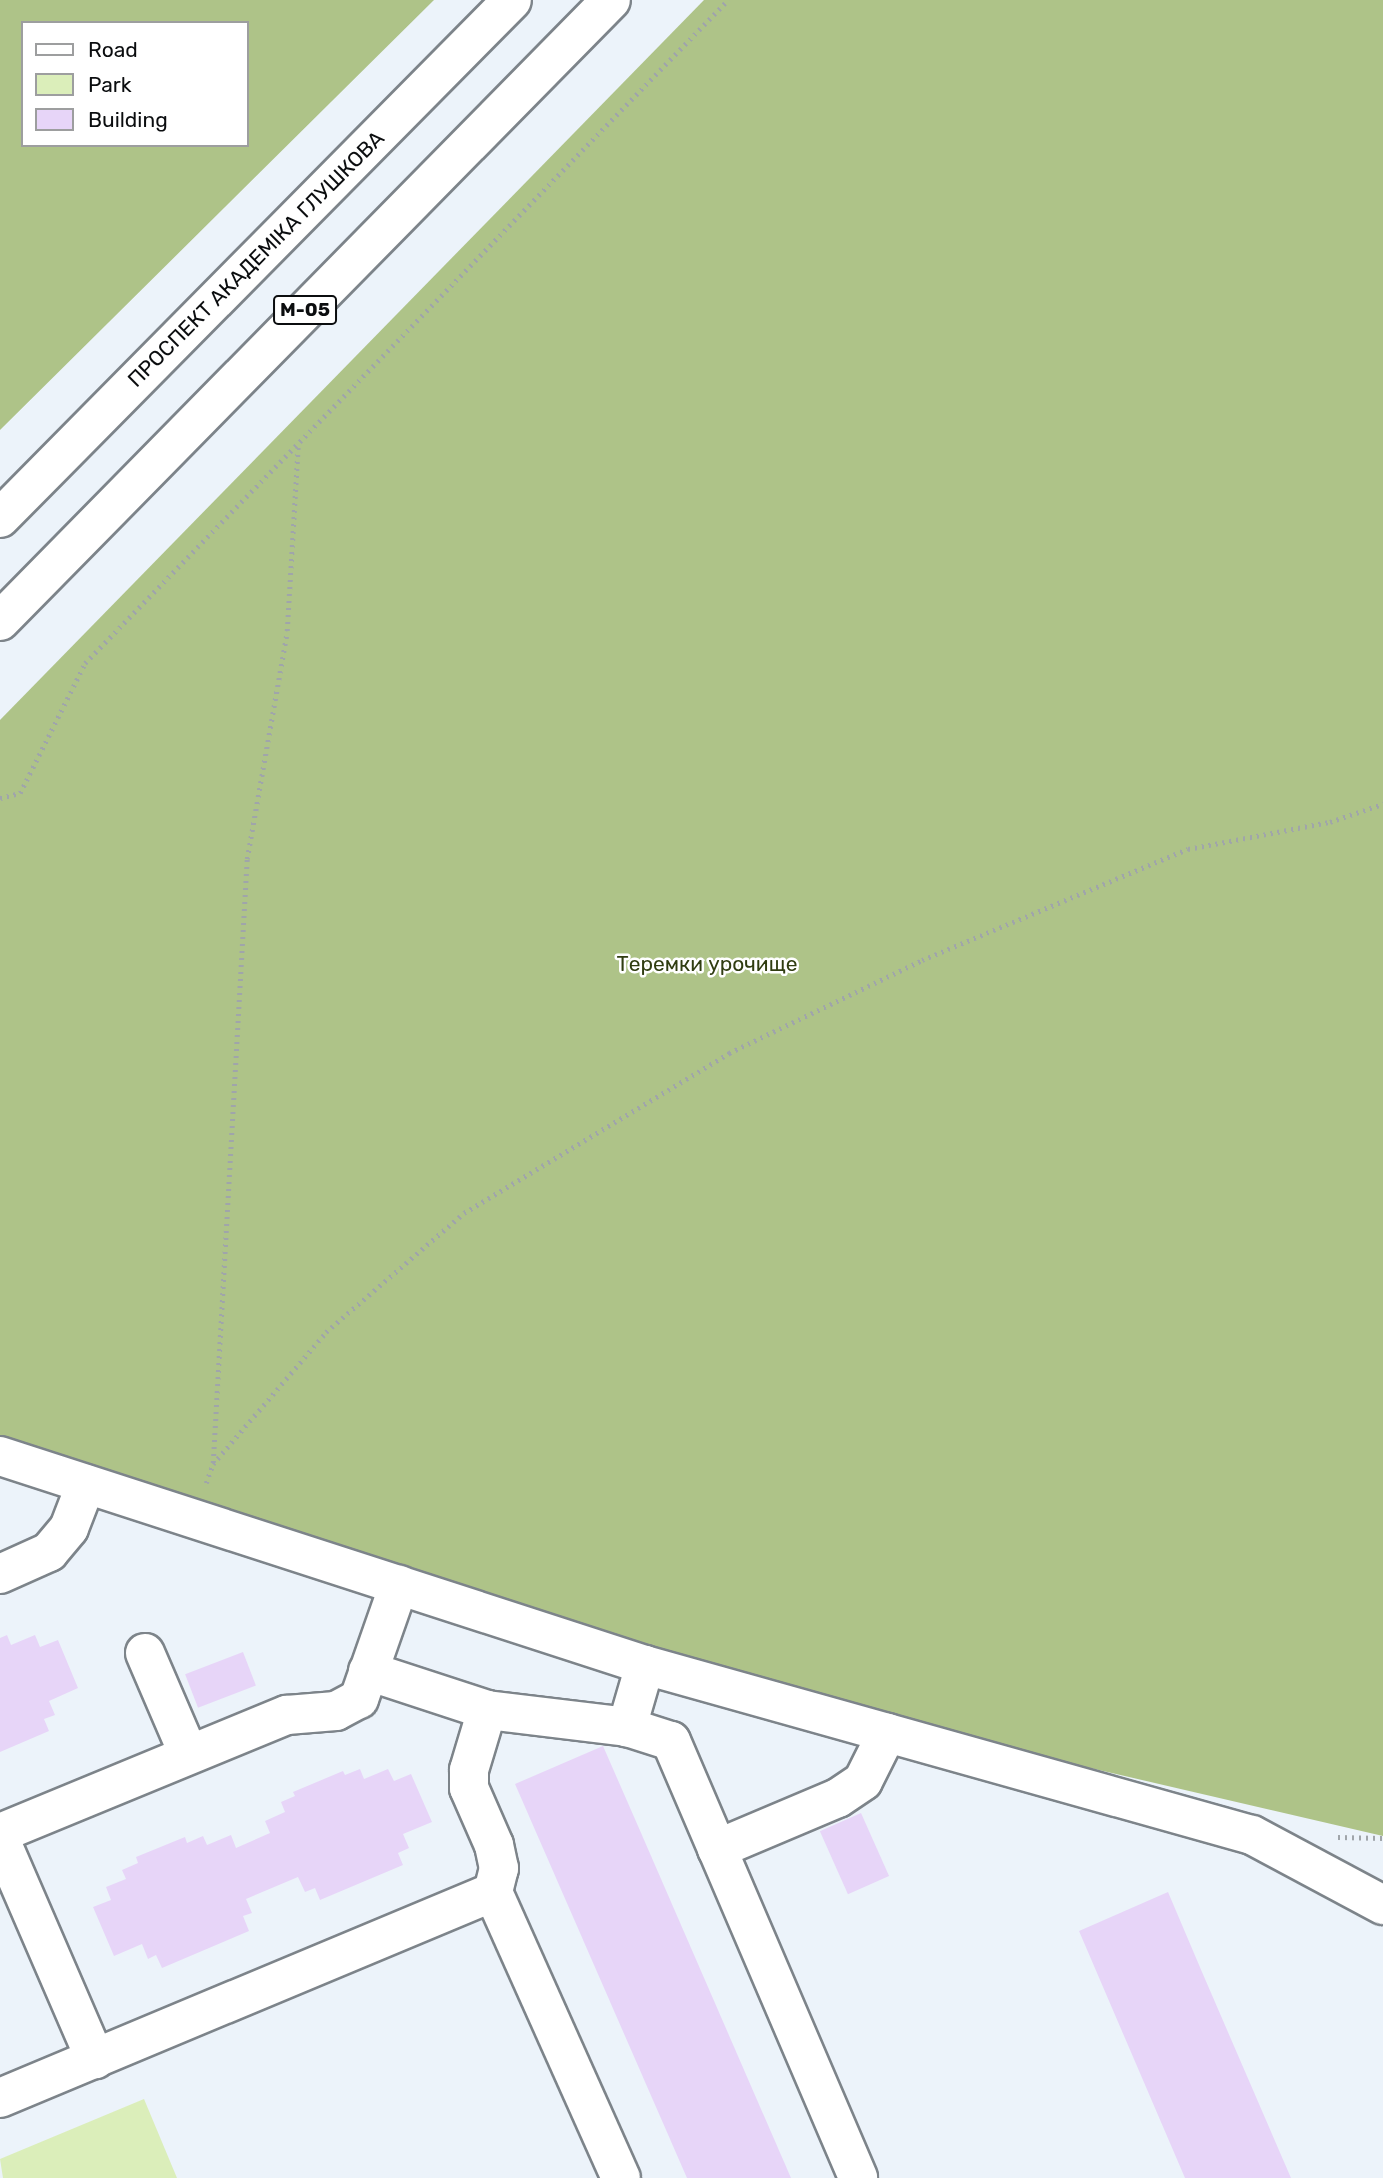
<!DOCTYPE html>
<meta charset="utf-8">
<style>
body{margin:0}
#map{position:relative;width:1383px;height:2178px;overflow:hidden;background:#ecf3fa;font-family:Rubik,sans-serif}
div>[style]{position:absolute}
.green>*{inset:0;background:#dbeeba}
.forest>*{inset:0;background:#aec388}
.building>*{inset:0;background:#e7d5f8;transform-origin:0 0}
.path>*{height:4.5px;margin-top:-2.25px;transform-origin:0;background:repeating-linear-gradient(90deg,#a0a5aa 0 2px,transparent 0 7px)}
.roads{filter:drop-shadow(2px 0 #7d848a) drop-shadow(-2px 0 #7d848a) drop-shadow(0 2px #7d848a) drop-shadow(0 -2px #7d848a)}
.minor>*{height:38px;margin:-19px;padding:0 19px;transform-origin:19px;border-radius:19px;background:#fff}
.highway>*{height:38px;margin:-19px;padding:0 19px;transform-origin:19px;border-radius:19px;background:#fff}
span{translate:-50% -50%;white-space:nowrap;text-align:center;line-height:1.15;-webkit-text-stroke:5px #fff;paint-order:stroke}
.shield-label span{padding:2px 5px;background:#fff;border:2px solid;border-radius:5px;-webkit-text-stroke-width:0}
.shield-label{font-size:19px;color:#0b0d0f;font-weight:700}
.street-label{font-size:21px;color:#0b0d0f}
.park-label{font-size:21px;color:#303d11}
.legend{position:absolute;left:21px;top:21px;width:228px;height:126px;box-sizing:border-box;background:#fff;border:2px solid #9d9e9f;margin:0;padding:9px 12px;list-style:none;font-size:21px;color:#0b0d0f}
.legend li{display:flex;align-items:center;gap:14px;height:35px}
.legend b{width:35px;border:2px solid #9d9e9f}
</style>
<div id="map">
<div class="green">
<div style="clip-path:polygon(144px 2099px,177px 2178px,3px 2178px,0 2159px)"></div>
</div>
<div class="forest">
<div style="clip-path:polygon(evenodd,0 0,434px 0,0 430px,0 0,23px 23px,247px 23px,247px 145px,23px 145px,23px 23px)"></div>
<div style="clip-path:polygon(704px 0,1383px 0,1383px 1836px,746px 1688px,0 1444px,0 720px)"></div>
</div>
<div class="building">
<div style="clip-path:polygon(7px 1635px,11px 1645px,35px 1635px,40px 1647px,58px 1640px,78px 1688px,49px 1701px,55px 1715px,44px 1719px,49px 1731px,0 1752px,0 1638px)"></div>
<div style="left:243px;top:1652px;width:36px;height:62px;rotate:69deg"></div>
<div style="clip-path:polygon(603px 1746px,638px 1826px,791px 2178px,687px 2178px,515px 1784px)"></div>
<div style="clip-path:polygon(360px 1769px,364px 1779px,388px 1769px,394px 1781px,411px 1774px,432px 1822px,403px 1834px,409px 1848px,398px 1853px,403px 1865px,320px 1900px,315px 1888px,305px 1892px,298px 1877px,246px 1899px,252px 1913px,243px 1916px,249px 1931px,162px 1968px,156px 1955px,148px 1959px,142px 1944px,114px 1956px,93px 1907px,111px 1900px,106px 1887px,126px 1879px,122px 1870px,138px 1863px,136px 1857px,185px 1837px,187px 1843px,203px 1836px,207px 1845px,231px 1835px,236px 1848px,270px 1833px,265px 1821px,285px 1812px,281px 1802px,295px 1796px,293px 1792px,343px 1771px,345px 1775px)"></div>
<div style="left:861px;top:1813px;width:69px;height:45px;rotate:66deg"></div>
<div style="clip-path:polygon(1168px 1892px,1202px 1972px,1291px 2178px,1185px 2178px,1079px 1931px)"></div>
</div>
<div class="path">
<div style="left:0;top:798px;width:21px;rotate:-14deg"></div>
<div style="left:20px;top:793px;width:145px;rotate:-63.4deg"></div>
<div style="left:85px;top:663px;width:924px;rotate:-45.88deg"></div>
<div style="left:213px;top:1463px;width:605px;rotate:-86.78deg"></div>
<div style="left:247px;top:859px;width:231px;rotate:-80deg"></div>
<div style="left:287px;top:631px;width:187px;rotate:-86.6deg"></div>
<div style="left:206px;top:1483px;width:20px;rotate:-70deg"></div>
<div style="left:213px;top:1464px;width:174px;rotate:-49.4deg"></div>
<div style="left:326px;top:1332px;width:182px;rotate:-40.8deg"></div>
<div style="left:464px;top:1213px;width:310px;rotate:-31.1deg"></div>
<div style="left:729px;top:1053px;width:214px;rotate:-25.7deg"></div>
<div style="left:922px;top:960px;width:288px;rotate:-22.7deg"></div>
<div style="left:1188px;top:849px;width:145px;rotate:-10.8deg"></div>
<div style="left:1330px;top:822px;width:56px;rotate:-18.8deg"></div>
<div style="left:1338px;top:1837px;width:45px;rotate:1.3deg"></div>
</div>
<div class="roads">
<div class="minor">
<div style="left:0;top:1456px;width:678px;rotate:17.95deg"></div>
<div style="left:645px;top:1665px;width:630px;rotate:15.65deg"></div>
<div style="left:1252px;top:1835px;width:149px;rotate:28.1deg"></div>
<div style="left:0;top:1574px;width:54px;rotate:-24.2deg"></div>
<div style="left:49px;top:1552px;width:31px;rotate:-50deg"></div>
<div style="left:69px;top:1528px;width:47px;rotate:-68.9deg"></div>
<div style="left:145px;top:1653px;width:109px;rotate:66.7deg"></div>
<div style="left:645px;top:1665px;width:65px;rotate:106.2deg"></div>
<div style="left:627px;top:1727px;width:46px;rotate:17.7deg"></div>
<div style="left:671px;top:1741px;width:475px;rotate:66.8deg"></div>
<div style="left:368px;top:1671px;width:125px;rotate:18.1deg"></div>
<div style="left:487px;top:1710px;width:63px;rotate:106.7deg"></div>
<div style="left:469px;top:1770px;width:18px;rotate:90deg"></div>
<div style="left:469px;top:1788px;width:62px;rotate:66.3deg"></div>
<div style="left:494px;top:1845px;width:24px;rotate:78deg"></div>
<div style="left:499px;top:1868px;width:25px;rotate:104deg"></div>
<div style="left:493px;top:1892px;width:313px;rotate:65.9deg"></div>
<div style="left:487px;top:1710px;width:141px;rotate:6.9deg"></div>
<div style="left:0;top:1833px;width:310px;rotate:-22.4deg"></div>
<div style="left:287px;top:1715px;width:49px;rotate:-4.7deg"></div>
<div style="left:336px;top:1711px;width:26px;rotate:-28deg"></div>
<div style="left:359px;top:1699px;width:121px;rotate:-70.7deg"></div>
<div style="left:0;top:1839px;width:240px;rotate:66.6deg"></div>
<div style="left:717px;top:1849px;width:131px;rotate:-22.9deg"></div>
<div style="left:838px;top:1798px;width:30px;rotate:-34deg"></div>
<div style="left:863px;top:1781px;width:54px;rotate:-63.4deg"></div>
<div style="left:0;top:2098px;width:534px;rotate:-22.68deg"></div>
</div>
<div class="highway">
<div style="left:0;top:518px;width:728px;rotate:-45.33deg"></div>
<div style="left:0;top:621px;width:871px;rotate:-45.47deg"></div>
</div>
</div>
<div class="shield-label">
<span style="left:305px;top:310px">М-05</span>
</div>
<div class="street-label">
<span style="left:256px;top:259px;rotate:-45deg">ПРОСПЕКТ АКАДЕМІКА ГЛУШКОВА</span>
</div>
<div class="park-label">
<span style="left:707px;top:964px">Теремки урочище</span>
</div>
<ul class="legend">
<li><b style="height:9px;background:#fff"></b>Road</li>
<li><b style="height:19px;background:#dbeeba"></b>Park</li>
<li><b style="height:19px;background:#e7d5f8"></b>Building</li>
</ul>
</div>
